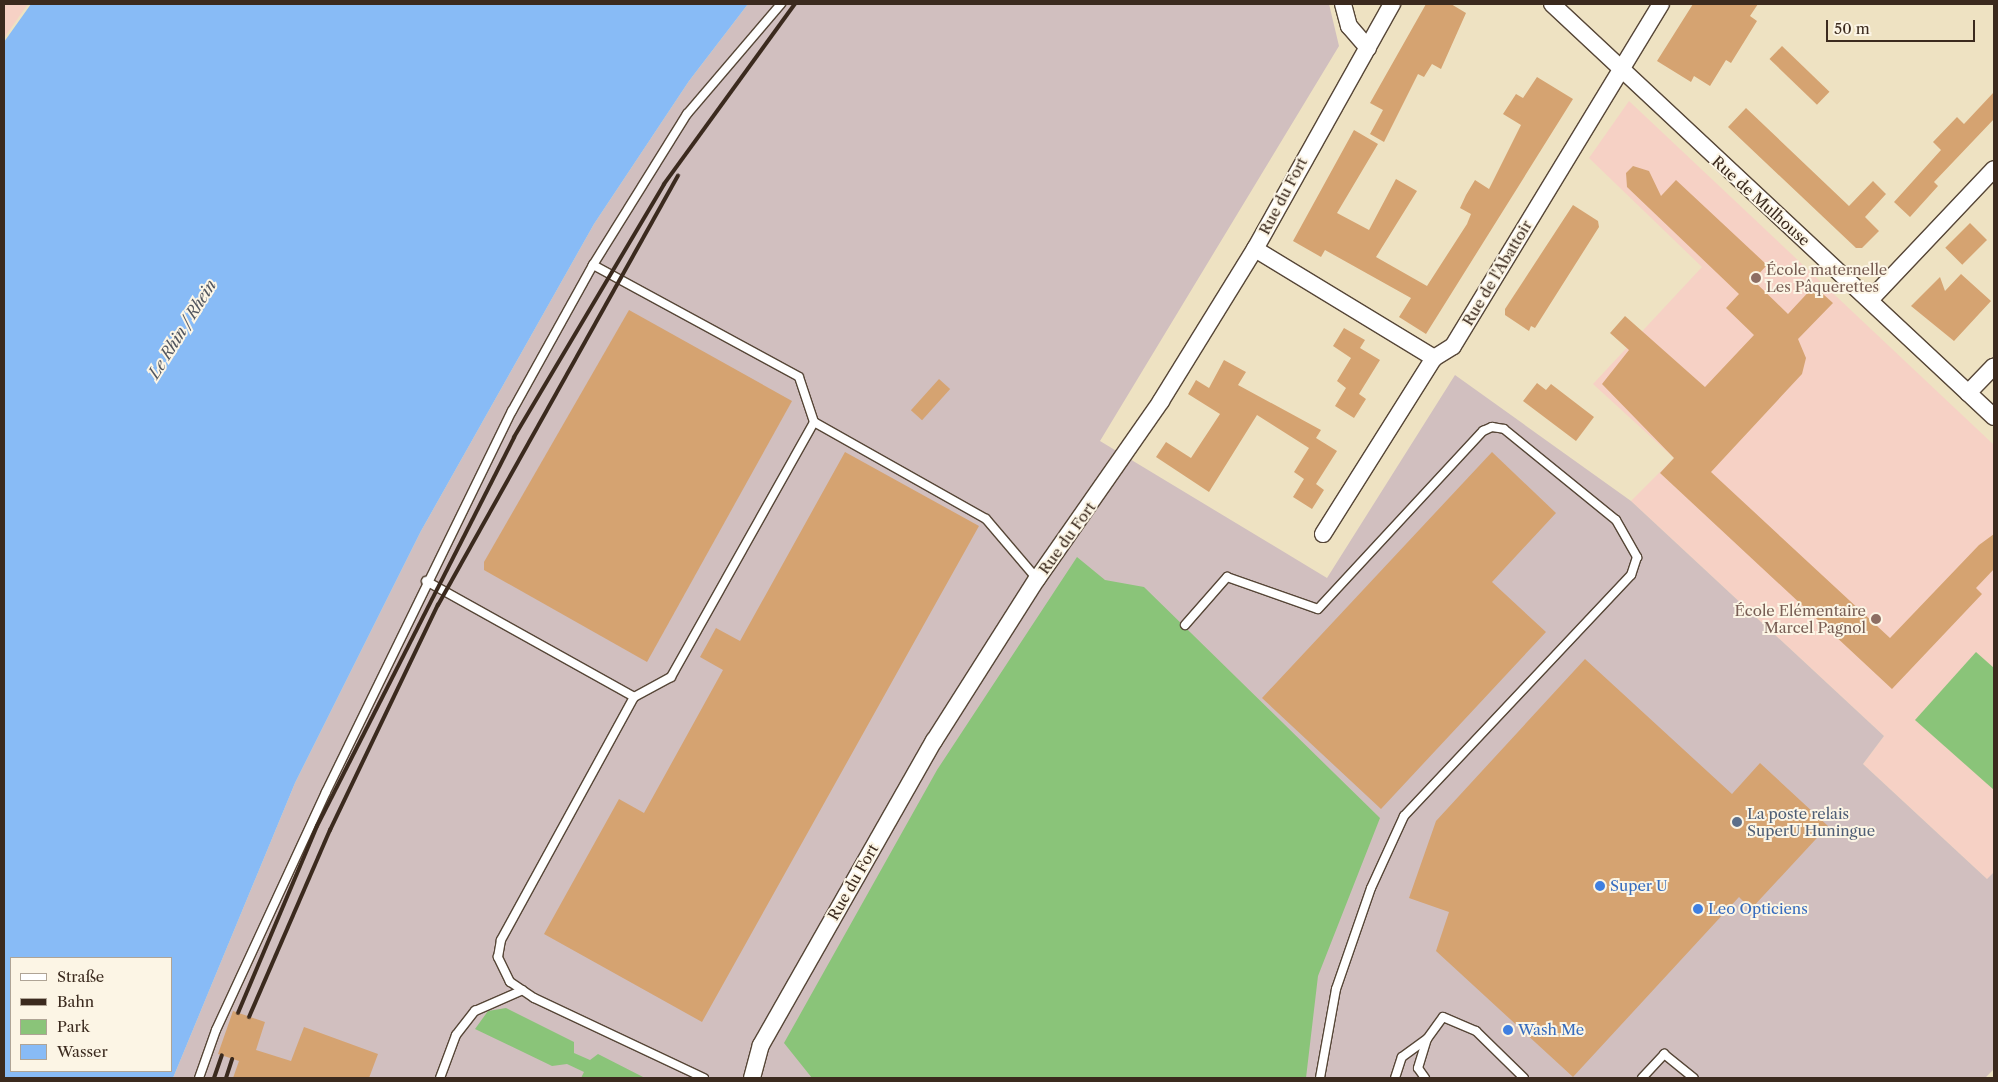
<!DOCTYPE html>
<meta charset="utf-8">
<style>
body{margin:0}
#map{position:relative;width:1998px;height:1082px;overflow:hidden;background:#eee2c2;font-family:"Libre Caslon Text",serif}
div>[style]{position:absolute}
.built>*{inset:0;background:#f6d1c5}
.industrial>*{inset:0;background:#d1bfbf}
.green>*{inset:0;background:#8ac479}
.water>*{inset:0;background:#88bbf6}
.building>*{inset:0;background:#d5a371;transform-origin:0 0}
.roads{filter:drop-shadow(1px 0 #564637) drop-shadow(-1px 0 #564637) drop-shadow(0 1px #564637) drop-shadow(0 -1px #564637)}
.lane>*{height:8px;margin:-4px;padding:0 4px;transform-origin:4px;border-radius:4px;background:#fff}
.street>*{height:16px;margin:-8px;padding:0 8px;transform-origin:8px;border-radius:8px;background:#fff}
.rail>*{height:4px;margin:-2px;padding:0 2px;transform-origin:2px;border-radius:2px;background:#3b2a1e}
.dots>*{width:14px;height:14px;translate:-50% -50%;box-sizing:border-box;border:2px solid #fcf5e5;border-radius:50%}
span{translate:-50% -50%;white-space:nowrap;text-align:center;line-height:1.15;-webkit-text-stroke:4px #fcf5e5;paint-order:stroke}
.street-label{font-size:15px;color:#3b2a1e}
.education-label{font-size:15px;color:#785e54}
.left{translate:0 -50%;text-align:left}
.right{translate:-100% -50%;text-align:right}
.service-label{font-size:15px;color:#4e5e75}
.shop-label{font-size:15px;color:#366cbe}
.water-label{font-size:16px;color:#52565f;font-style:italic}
.frame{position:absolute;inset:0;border:5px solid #3b2a1e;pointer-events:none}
.legend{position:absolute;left:10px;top:957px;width:162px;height:115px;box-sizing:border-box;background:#fcf5e5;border:1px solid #afa495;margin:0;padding:6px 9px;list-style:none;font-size:15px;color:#3b2a1e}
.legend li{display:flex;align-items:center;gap:10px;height:25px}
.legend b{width:25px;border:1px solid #afa495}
.scale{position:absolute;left:1826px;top:20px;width:149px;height:22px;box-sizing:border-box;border:2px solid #3b2a1e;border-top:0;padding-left:6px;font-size:15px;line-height:18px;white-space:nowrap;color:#3b2a1e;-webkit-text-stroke:4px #fcf5e5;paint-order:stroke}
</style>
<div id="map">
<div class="built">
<div style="clip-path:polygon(4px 4px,28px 4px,4px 38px)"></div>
<div style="clip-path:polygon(1629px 101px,1994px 445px,1994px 872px,1988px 880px,1863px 764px,1884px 736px,1631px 501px,1674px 458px,1593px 384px,1702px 267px,1589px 158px)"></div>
</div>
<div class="industrial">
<div style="clip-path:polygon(748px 4px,1329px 4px,1339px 46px,1100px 441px,1327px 578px,1455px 375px,1631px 501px,1884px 736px,1863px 764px,1987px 879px,1994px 872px,1994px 1069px,1985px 1078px,173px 1078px,295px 783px,421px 531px,594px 224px,689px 81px)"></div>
</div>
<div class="green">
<div style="clip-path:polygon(1077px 557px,1105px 580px,1144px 587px,1380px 818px,1318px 976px,1306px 1078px,812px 1078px,784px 1043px,937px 770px)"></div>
<div style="clip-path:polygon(1976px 652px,1994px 668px,1994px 790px,1915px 720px)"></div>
<div style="clip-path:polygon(506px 1008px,574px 1042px,574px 1053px,590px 1060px,598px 1054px,645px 1078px,581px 1078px,584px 1072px,567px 1064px,552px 1066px,475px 1029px,488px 1011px)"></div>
</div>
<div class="water">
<div style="clip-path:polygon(evenodd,31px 4px,748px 4px,689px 81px,594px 224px,421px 531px,295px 783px,173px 1078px,4px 1078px,4px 42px,31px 4px,11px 958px,171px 958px,171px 1071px,11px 1071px,11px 958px)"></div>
</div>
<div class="building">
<div style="clip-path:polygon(1426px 4px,1451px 4px,1466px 13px,1441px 69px,1432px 64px,1424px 77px,1418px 74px,1384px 142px,1370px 134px,1383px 110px,1370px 103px)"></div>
<div style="clip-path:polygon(1693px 4px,1758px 4px,1750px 16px,1757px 21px,1731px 63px,1726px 60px,1710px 86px,1694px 76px,1691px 82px,1657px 61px)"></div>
<div style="left:1782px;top:46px;width:66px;height:18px;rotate:44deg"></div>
<div style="clip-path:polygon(1537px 77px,1573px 99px,1426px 334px,1399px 317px,1411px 298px,1325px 250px,1321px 257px,1293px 241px,1354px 130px,1378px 144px,1337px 213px,1369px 230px,1396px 179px,1417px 191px,1376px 257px,1427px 286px,1467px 224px,1471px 214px,1460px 208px,1466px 195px,1475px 180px,1489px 189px,1521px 125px,1503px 114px,1516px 94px,1523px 98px)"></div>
<div style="clip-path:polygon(1994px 92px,1994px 119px,1934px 182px,1938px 186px,1910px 217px,1894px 202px,1941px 150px,1933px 142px,1957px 117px,1964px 124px)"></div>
<div style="clip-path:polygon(1746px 108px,1849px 206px,1873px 181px,1886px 194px,1865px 217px,1879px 231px,1862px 248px,1856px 248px,1728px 127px)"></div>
<div style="clip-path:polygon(1633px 166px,1649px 171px,1661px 196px,1676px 180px,1767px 265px,1753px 280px,1788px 314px,1814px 286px,1833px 303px,1798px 339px,1806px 358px,1802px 374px,1711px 472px,1890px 638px,1979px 545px,1994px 534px,1994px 569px,1976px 588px,1982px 594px,1892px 689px,1660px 473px,1674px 458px,1602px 384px,1629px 350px,1610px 333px,1625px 316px,1705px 387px,1754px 335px,1726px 308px,1739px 294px,1627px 187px,1626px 173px)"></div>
<div style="clip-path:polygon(1573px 205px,1598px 221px,1599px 227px,1535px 328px,1531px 326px,1529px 331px,1505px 315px,1505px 309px)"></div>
<div style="left:1970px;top:223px;width:24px;height:35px;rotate:45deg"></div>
<div style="clip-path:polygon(1961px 274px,1991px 301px,1954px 341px,1911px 306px,1940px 277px,1945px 291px)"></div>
<div style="clip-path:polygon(629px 310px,792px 401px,647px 662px,484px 570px,484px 562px)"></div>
<div style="clip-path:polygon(1344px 328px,1365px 340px,1360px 348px,1380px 360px,1359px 394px,1366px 399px,1354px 418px,1335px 406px,1346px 388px,1337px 381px,1351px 358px,1333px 346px)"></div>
<div style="clip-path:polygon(1224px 360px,1246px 372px,1238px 385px,1321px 430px,1316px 438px,1337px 451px,1316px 484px,1324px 490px,1312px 509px,1293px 497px,1304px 479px,1294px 472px,1309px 448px,1257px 415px,1209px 492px,1156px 457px,1166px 442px,1191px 458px,1220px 414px,1188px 394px,1196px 380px,1209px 388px)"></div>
<div style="left:939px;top:379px;width:15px;height:42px;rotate:42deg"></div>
<div style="clip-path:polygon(1537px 383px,1546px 390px,1551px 384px,1594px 417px,1576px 441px,1523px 401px)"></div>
<div style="clip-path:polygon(845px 452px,979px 526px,702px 1022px,544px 934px,619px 799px,644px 813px,723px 670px,700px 657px,716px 628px,740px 641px)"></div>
<div style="clip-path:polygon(1492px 452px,1556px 513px,1492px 582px,1546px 632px,1381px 809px,1262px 698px)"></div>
<div style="clip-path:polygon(1585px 659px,1732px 794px,1760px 763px,1828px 826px,1751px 909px,1739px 897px,1573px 1077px,1436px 951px,1449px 912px,1409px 898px,1436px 821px)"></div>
<div style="clip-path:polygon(233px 1011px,265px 1022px,256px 1050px,291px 1061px,304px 1027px,378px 1054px,369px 1078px,233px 1078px,239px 1061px,218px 1054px)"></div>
</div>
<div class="roads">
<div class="lane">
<div style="left:593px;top:265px;width:234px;rotate:28.5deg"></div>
<div style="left:799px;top:377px;width:47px;rotate:71.6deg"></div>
<div style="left:814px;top:422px;width:197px;rotate:29.4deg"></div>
<div style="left:986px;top:519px;width:79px;rotate:49.6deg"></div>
<div style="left:426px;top:581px;width:238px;rotate:29.1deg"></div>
<div style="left:1185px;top:625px;width:64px;rotate:-48.8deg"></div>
<div style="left:1227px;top:577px;width:96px;rotate:19.4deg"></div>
<div style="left:1318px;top:609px;width:243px;rotate:-47.2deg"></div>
<div style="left:1483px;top:431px;width:10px;rotate:-24deg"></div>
<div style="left:1492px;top:427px;width:12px;rotate:9deg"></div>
<div style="left:1504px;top:429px;width:144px;rotate:39.1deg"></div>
<div style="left:1616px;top:520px;width:43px;rotate:60.4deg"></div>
<div style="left:1637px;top:557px;width:19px;rotate:108deg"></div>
<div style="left:1631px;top:575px;width:331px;rotate:133.3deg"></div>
<div style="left:1404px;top:816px;width:79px;rotate:114.6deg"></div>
<div style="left:1371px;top:888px;width:107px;rotate:109.1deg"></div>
<div style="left:1336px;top:989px;width:90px;rotate:100.2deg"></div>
<div style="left:199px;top:1078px;width:51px;rotate:-70.5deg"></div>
<div style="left:216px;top:1030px;width:262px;rotate:-65.2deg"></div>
<div style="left:326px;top:792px;width:424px;rotate:-64deg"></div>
<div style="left:512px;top:411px;width:167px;rotate:-61deg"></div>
<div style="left:593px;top:265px;width:178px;rotate:-58.1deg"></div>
<div style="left:687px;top:114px;width:145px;rotate:-49.5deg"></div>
<div style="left:440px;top:1078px;width:46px;rotate:-69.6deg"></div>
<div style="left:456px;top:1035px;width:31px;rotate:-52deg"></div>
<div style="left:475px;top:1011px;width:52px;rotate:-23.6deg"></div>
<div style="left:704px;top:1078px;width:188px;rotate:-154.8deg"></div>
<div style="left:534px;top:998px;width:29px;rotate:-146deg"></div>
<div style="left:510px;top:982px;width:28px;rotate:-116deg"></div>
<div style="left:498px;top:957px;width:17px;rotate:-80deg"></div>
<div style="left:501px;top:940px;width:277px;rotate:-61.3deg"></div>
<div style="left:634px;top:697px;width:42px;rotate:-28.4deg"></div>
<div style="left:671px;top:677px;width:292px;rotate:-60.7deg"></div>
<div style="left:1395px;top:1078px;width:22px;rotate:-72deg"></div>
<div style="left:1402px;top:1057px;width:31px;rotate:-36deg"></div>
<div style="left:1425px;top:1078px;width:12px;rotate:-125deg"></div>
<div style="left:1418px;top:1068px;width:30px;rotate:-73deg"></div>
<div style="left:1427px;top:1039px;width:27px;rotate:-54deg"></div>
<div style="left:1443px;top:1017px;width:36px;rotate:23deg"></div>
<div style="left:1476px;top:1031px;width:67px;rotate:44.4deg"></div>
<div style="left:1642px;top:1078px;width:33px;rotate:-47deg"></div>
<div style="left:1664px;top:1054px;width:38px;rotate:39deg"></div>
</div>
<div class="street">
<div style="left:1343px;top:4px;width:23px;rotate:75deg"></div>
<div style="left:1349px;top:26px;width:29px;rotate:49deg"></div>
<div style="left:1552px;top:4px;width:605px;rotate:43.06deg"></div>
<div style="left:1255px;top:249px;width:210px;rotate:31.3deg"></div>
<div style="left:1870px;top:300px;width:180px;rotate:-46.6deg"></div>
<div style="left:1968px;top:393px;width:37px;rotate:-46deg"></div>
<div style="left:1323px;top:534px;width:208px;rotate:-57.8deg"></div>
<div style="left:1434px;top:358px;width:22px;rotate:-32deg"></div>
<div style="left:1453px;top:346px;width:400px;rotate:-58.7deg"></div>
<div style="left:752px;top:1078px;width:34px;rotate:-75deg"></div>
<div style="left:761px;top:1045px;width:350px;rotate:-60.4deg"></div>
<div style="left:934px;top:741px;width:192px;rotate:-57.6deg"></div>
<div style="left:1037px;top:579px;width:217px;rotate:-55.1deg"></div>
<div style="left:1161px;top:401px;width:179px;rotate:-58.3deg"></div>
<div style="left:1255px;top:249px;width:281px;rotate:-60.8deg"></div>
</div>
</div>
<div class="rail">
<div style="left:238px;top:1013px;width:203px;rotate:-67.1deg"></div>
<div style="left:317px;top:826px;width:436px;rotate:-63.1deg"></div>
<div style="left:514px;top:437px;width:294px;rotate:-59.3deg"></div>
<div style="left:664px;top:184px;width:223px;rotate:-54deg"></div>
<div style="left:249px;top:1017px;width:204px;rotate:-66.6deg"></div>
<div style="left:330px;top:830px;width:250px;rotate:-64.4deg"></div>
<div style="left:438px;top:605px;width:492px;rotate:-60.8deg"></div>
<div style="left:214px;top:1078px;width:24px;rotate:-71deg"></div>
<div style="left:226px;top:1078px;width:20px;rotate:-72deg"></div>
</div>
<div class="dots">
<div style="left:1756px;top:278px;background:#8d6e63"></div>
<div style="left:1876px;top:619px;background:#8d6e63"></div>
<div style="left:1737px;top:822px;background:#5c6f8a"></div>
<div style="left:1600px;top:886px;background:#3f7fe0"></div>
<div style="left:1698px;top:909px;background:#3f7fe0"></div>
<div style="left:1508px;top:1030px;background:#3f7fe0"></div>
</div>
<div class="street-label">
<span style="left:1283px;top:196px;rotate:-62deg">Rue du Fort</span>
<span style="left:1761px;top:201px;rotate:42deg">Rue de Mulhouse</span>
<span style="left:1497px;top:273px;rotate:-59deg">Rue de l'Abattoir</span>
<span style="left:1067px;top:538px;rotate:-54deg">Rue du Fort</span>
<span style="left:853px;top:882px;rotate:-60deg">Rue du Fort</span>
</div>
<div class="education-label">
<span class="left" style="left:1766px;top:278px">École maternelle<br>Les Pâquerettes</span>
<span class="right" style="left:1866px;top:619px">École Elémentaire<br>Marcel Pagnol</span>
</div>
<div class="service-label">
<span class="left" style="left:1747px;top:822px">La poste relais<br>SuperU Huningue</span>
</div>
<div class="shop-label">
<span class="left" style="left:1610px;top:886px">Super U</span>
<span class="left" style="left:1708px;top:909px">Leo Opticiens</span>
<span class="left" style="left:1518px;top:1030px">Wash Me</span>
</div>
<div class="water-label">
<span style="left:182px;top:329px;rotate:-58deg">Le Rhin / Rhein</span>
</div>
<div class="frame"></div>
<ul class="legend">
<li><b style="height:6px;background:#fff"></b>Straße</li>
<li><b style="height:6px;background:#3b2a1e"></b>Bahn</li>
<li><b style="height:14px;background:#8ac479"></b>Park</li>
<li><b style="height:14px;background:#88bbf6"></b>Wasser</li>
</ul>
<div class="scale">50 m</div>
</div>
